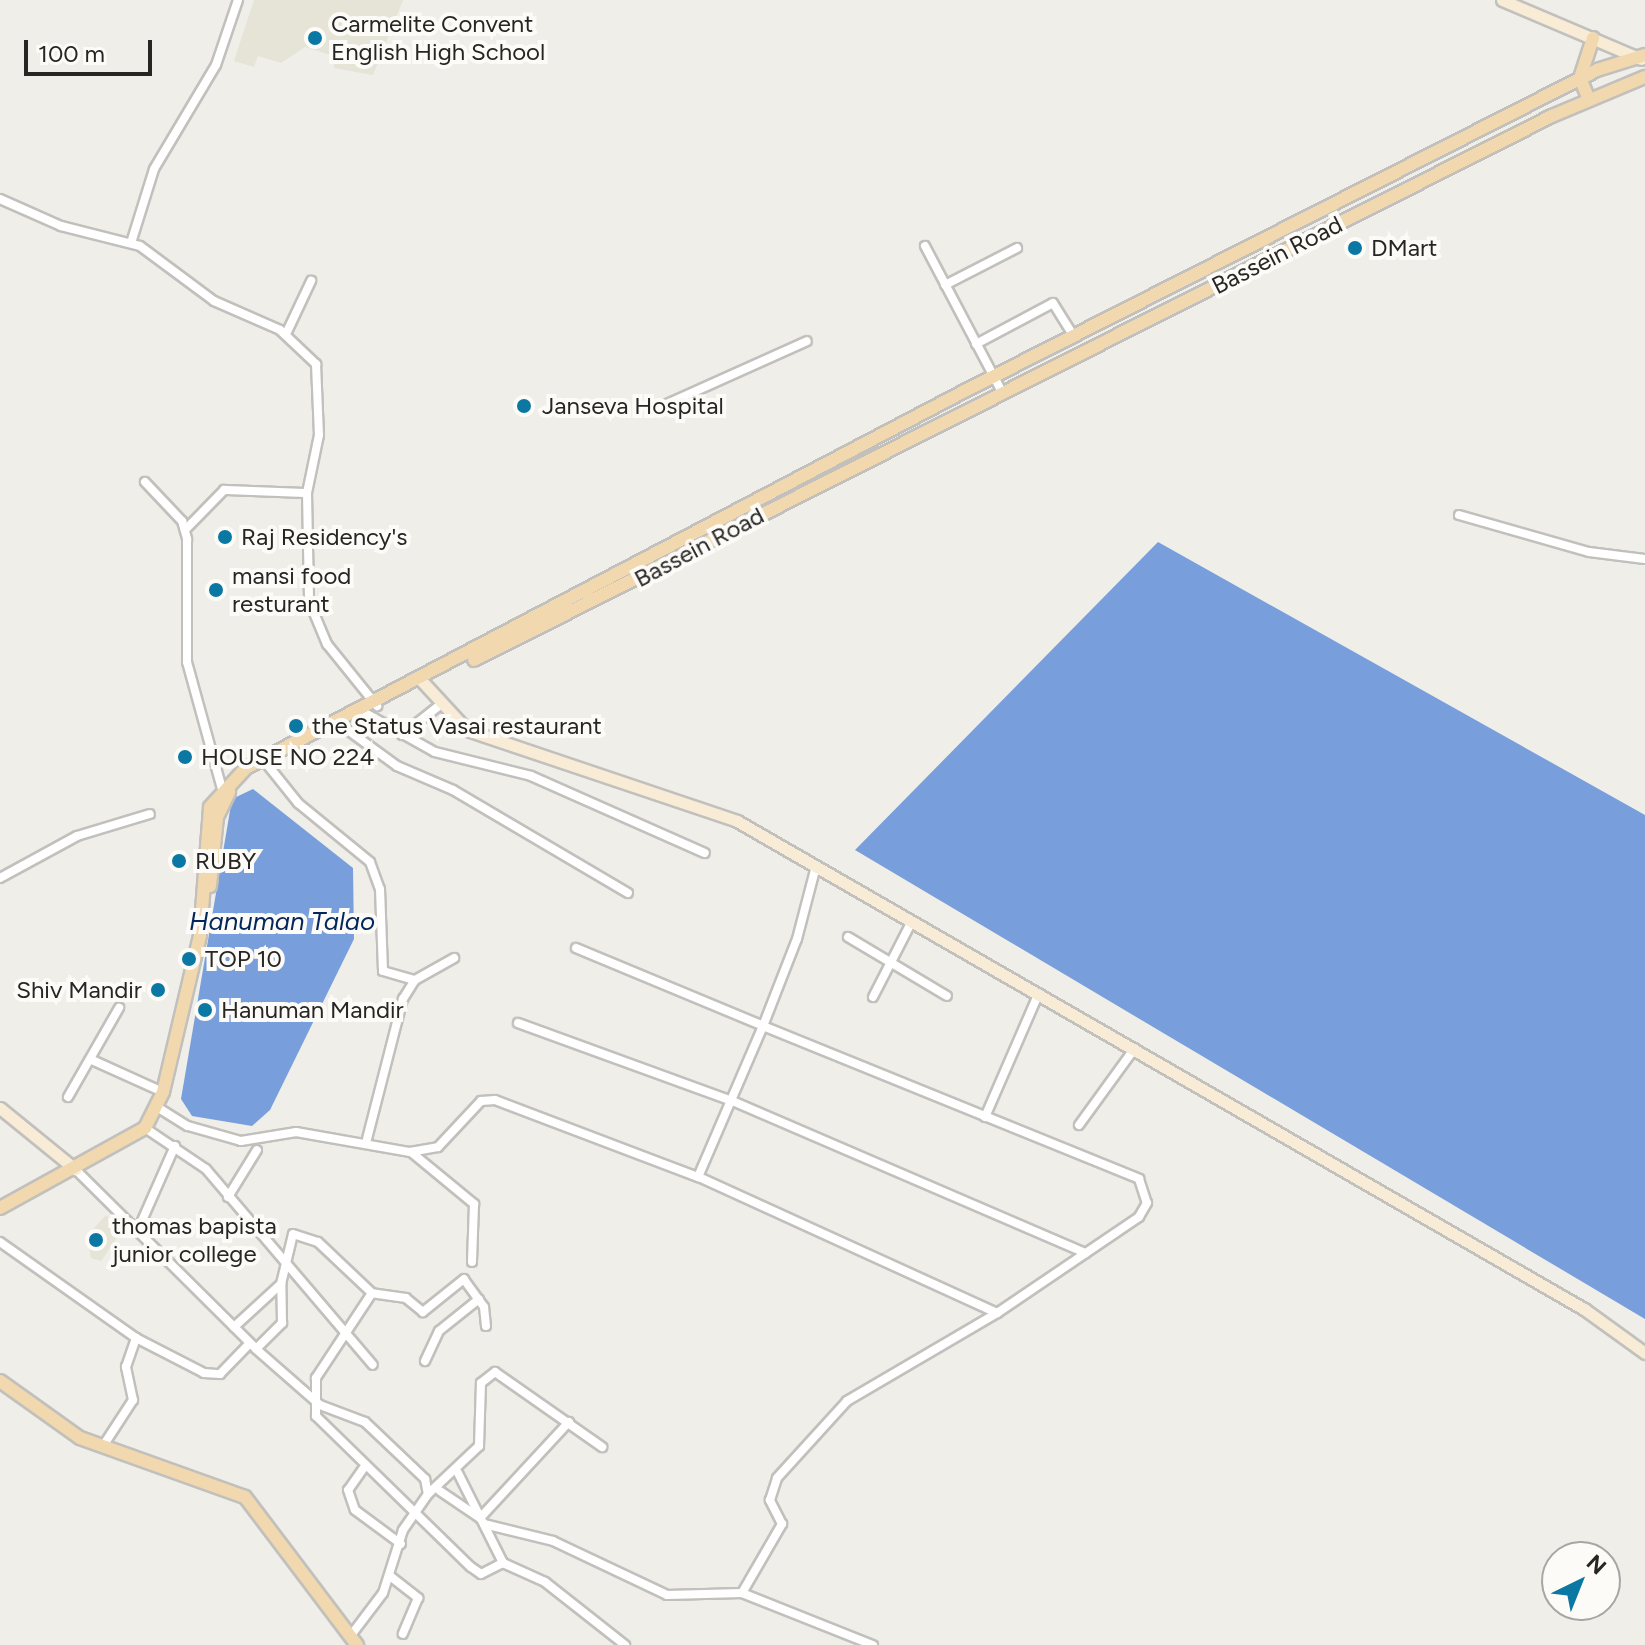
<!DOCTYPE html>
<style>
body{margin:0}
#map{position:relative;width:1645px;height:1645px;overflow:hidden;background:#efeee9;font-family:Figtree,sans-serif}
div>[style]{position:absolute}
.built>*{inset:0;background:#e6e3d7}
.water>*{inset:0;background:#789fdb}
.roads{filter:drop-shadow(2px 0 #c2c0bc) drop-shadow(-2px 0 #c2c0bc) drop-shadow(0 2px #c2c0bc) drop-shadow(0 -2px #c2c0bc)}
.street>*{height:8px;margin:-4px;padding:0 4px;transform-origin:4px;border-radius:4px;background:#fff}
.secondary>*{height:11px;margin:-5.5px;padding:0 5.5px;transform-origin:5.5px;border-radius:5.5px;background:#f8ecd6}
.primary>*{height:12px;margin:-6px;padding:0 6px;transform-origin:6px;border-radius:6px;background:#f1d8ae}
.dots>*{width:22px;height:22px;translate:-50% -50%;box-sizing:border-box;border:4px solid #fdfbf7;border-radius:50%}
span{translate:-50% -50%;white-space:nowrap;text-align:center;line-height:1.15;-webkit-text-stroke:8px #fdfbf7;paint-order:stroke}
.poi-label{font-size:24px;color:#272625}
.left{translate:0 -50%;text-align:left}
.right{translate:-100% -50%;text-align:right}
.street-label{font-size:24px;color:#272625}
.water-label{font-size:26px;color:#03275c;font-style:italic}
.north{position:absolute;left:1541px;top:1541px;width:80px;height:80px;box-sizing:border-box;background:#fdfbf7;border:2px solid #a7a6a3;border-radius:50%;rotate:43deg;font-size:22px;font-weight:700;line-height:32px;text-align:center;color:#272625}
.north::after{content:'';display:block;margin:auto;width:28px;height:36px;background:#0a78a2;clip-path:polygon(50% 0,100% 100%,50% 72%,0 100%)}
.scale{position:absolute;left:24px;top:40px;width:128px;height:36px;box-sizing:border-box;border:4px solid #272625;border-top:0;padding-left:10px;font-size:24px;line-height:28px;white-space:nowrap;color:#272625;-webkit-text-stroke:6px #fdfbf7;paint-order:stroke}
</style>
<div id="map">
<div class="built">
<div style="clip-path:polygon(254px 0,403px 0,373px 75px,334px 68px,334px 56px,305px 47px,281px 63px,258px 56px,254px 67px,234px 61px)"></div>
<div style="clip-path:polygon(106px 1215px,122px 1230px,101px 1261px,91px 1258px,87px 1236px)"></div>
</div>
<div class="water">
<div style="clip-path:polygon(1158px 542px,1645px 815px,1645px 1319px,855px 850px)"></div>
<div style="clip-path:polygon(253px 789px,353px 868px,354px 939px,270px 1110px,252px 1126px,192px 1116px,181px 1099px,232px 799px)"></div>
</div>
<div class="roads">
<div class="street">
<div style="left:0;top:199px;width:67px;rotate:23.9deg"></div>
<div style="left:61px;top:226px;width:81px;rotate:14.2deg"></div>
<div style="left:140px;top:246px;width:92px;rotate:36.6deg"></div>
<div style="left:214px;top:301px;width:72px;rotate:23.7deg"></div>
<div style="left:280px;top:330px;width:50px;rotate:43.4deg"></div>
<div style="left:316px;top:364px;width:71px;rotate:87.6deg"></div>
<div style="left:319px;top:435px;width:59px;rotate:101.7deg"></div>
<div style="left:307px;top:493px;width:108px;rotate:88.9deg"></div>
<div style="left:309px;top:601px;width:47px;rotate:67.3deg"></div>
<div style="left:327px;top:644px;width:80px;rotate:51.1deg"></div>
<div style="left:131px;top:243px;width:77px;rotate:-72.7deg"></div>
<div style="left:154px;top:169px;width:121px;rotate:-59.2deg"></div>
<div style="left:216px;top:65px;width:69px;rotate:-71.3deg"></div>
<div style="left:925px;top:246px;width:167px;rotate:62.2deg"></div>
<div style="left:945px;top:285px;width:81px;rotate:-27.2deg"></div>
<div style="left:286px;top:334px;width:59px;rotate:-64.7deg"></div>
<div style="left:976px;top:344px;width:87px;rotate:-28deg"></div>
<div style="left:1053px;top:303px;width:39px;rotate:58deg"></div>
<div style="left:658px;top:408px;width:163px;rotate:-24.2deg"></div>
<div style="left:145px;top:482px;width:54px;rotate:46.5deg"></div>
<div style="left:182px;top:521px;width:19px;rotate:74deg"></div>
<div style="left:187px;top:539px;width:123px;rotate:90deg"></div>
<div style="left:187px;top:662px;width:139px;rotate:74.6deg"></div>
<div style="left:1459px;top:515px;width:135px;rotate:15.9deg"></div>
<div style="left:1589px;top:552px;width:56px;rotate:7.1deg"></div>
<div style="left:185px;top:530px;width:56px;rotate:-45.7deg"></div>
<div style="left:224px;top:490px;width:83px;rotate:2.1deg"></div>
<div style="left:358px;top:709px;width:88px;rotate:29.2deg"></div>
<div style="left:435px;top:752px;width:99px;rotate:14deg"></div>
<div style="left:531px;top:776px;width:190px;rotate:23.9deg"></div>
<div style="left:334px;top:720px;width:78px;rotate:36.1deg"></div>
<div style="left:397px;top:766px;width:61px;rotate:23.2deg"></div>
<div style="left:453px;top:790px;width:203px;rotate:30.5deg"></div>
<div style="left:402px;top:735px;width:48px;rotate:-38.3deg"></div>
<div style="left:262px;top:758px;width:58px;rotate:51.3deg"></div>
<div style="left:298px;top:803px;width:93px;rotate:39.3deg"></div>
<div style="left:370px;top:862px;width:29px;rotate:70deg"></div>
<div style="left:380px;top:889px;width:82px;rotate:87.9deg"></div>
<div style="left:383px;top:971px;width:33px;rotate:16deg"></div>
<div style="left:0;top:878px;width:88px;rotate:-28.6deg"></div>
<div style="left:77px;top:836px;width:76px;rotate:-16.8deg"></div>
<div style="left:848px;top:937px;width:115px;rotate:30.8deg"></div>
<div style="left:576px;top:948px;width:203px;rotate:22.6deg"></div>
<div style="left:763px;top:1026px;width:406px;rotate:22.1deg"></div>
<div style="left:1139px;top:1179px;width:25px;rotate:72deg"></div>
<div style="left:1147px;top:1203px;width:16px;rotate:120deg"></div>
<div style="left:1139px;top:1217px;width:171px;rotate:145.9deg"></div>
<div style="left:997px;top:1313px;width:328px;rotate:-155.5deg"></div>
<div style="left:698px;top:1177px;width:164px;rotate:-66.7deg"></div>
<div style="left:763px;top:1026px;width:93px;rotate:-68.7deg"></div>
<div style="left:797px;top:939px;width:75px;rotate:-75.4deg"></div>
<div style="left:873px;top:997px;width:85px;rotate:-62.8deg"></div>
<div style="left:518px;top:1023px;width:226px;rotate:20deg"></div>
<div style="left:730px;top:1100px;width:387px;rotate:23.3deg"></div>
<div style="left:92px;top:1060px;width:78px;rotate:24.3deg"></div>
<div style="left:68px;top:1097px;width:103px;rotate:-60.2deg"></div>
<div style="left:157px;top:1107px;width:36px;rotate:32deg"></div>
<div style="left:188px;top:1126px;width:55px;rotate:15.8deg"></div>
<div style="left:241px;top:1141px;width:56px;rotate:-9.3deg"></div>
<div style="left:296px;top:1132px;width:116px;rotate:10deg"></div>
<div style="left:410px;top:1152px;width:28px;rotate:-10deg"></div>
<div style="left:438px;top:1147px;width:63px;rotate:-46.9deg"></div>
<div style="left:481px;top:1101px;width:14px;rotate:-4deg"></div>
<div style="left:495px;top:1100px;width:217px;rotate:20.8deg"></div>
<div style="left:985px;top:1117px;width:135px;rotate:-66.5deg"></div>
<div style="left:1079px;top:1125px;width:95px;rotate:-54deg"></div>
<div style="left:145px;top:1128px;width:73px;rotate:33.9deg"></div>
<div style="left:206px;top:1169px;width:257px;rotate:49.6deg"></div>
<div style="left:367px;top:1139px;width:145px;rotate:-75.6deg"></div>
<div style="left:403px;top:999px;width:22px;rotate:-58deg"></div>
<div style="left:415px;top:980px;width:45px;rotate:-29.4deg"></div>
<div style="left:411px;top:1152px;width:82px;rotate:39.5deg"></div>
<div style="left:474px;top:1204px;width:58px;rotate:92deg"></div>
<div style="left:75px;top:1169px;width:255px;rotate:44.8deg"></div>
<div style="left:256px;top:1349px;width:85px;rotate:41.2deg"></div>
<div style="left:320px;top:1405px;width:48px;rotate:20.7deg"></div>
<div style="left:365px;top:1422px;width:83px;rotate:43.5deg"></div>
<div style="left:425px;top:1479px;width:15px;rotate:79deg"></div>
<div style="left:428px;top:1494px;width:44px;rotate:124.8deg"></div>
<div style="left:403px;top:1530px;width:66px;rotate:107.6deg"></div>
<div style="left:383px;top:1593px;width:51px;rotate:127.1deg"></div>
<div style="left:228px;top:1197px;width:55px;rotate:-58.3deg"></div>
<div style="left:137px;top:1232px;width:94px;rotate:-66.2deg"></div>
<div style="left:0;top:1242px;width:166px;rotate:35.2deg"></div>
<div style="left:136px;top:1338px;width:76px;rotate:27.2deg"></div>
<div style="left:204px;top:1373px;width:16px;rotate:4deg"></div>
<div style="left:220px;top:1374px;width:43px;rotate:-45.9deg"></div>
<div style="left:486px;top:1326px;width:19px;rotate:-96deg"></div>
<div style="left:484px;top:1307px;width:34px;rotate:-126deg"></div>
<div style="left:464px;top:1279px;width:53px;rotate:141.2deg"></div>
<div style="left:423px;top:1312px;width:22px;rotate:-141deg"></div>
<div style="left:406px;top:1298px;width:34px;rotate:-172deg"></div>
<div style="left:372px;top:1293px;width:102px;rotate:123.4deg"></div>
<div style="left:316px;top:1378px;width:38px;rotate:90deg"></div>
<div style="left:316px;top:1416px;width:216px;rotate:44.3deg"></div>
<div style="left:471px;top:1567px;width:12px;rotate:35deg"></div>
<div style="left:481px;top:1574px;width:25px;rotate:-27deg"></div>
<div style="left:503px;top:1563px;width:46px;rotate:24.3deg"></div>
<div style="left:545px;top:1582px;width:102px;rotate:38.2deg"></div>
<div style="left:234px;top:1327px;width:64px;rotate:-42.5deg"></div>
<div style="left:256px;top:1349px;width:37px;rotate:-45deg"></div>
<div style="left:282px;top:1323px;width:39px;rotate:-91deg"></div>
<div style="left:281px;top:1284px;width:51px;rotate:-76.5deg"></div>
<div style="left:293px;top:1234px;width:26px;rotate:18deg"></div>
<div style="left:318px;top:1242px;width:74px;rotate:43.4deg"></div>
<div style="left:425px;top:1361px;width:33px;rotate:-65deg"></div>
<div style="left:439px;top:1331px;width:51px;rotate:-38.7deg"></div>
<div style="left:103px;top:1446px;width:55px;rotate:-56.9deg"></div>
<div style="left:133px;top:1400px;width:34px;rotate:-102deg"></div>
<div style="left:126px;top:1367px;width:31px;rotate:-71deg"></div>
<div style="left:365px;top:1466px;width:29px;rotate:125deg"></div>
<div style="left:348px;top:1490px;width:21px;rotate:71deg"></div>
<div style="left:355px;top:1510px;width:57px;rotate:36.5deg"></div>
<div style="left:458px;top:1473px;width:101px;rotate:63.4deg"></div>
<div style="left:440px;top:1491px;width:48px;rotate:34deg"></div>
<div style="left:480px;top:1518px;width:131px;rotate:-47.2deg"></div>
<div style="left:428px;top:1494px;width:70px;rotate:-43.3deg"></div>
<div style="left:479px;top:1446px;width:63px;rotate:-88.2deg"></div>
<div style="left:481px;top:1383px;width:18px;rotate:-38deg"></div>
<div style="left:495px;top:1372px;width:131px;rotate:35deg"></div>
<div style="left:484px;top:1524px;width:71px;rotate:13.8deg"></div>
<div style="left:553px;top:1541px;width:126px;rotate:25.3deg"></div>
<div style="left:667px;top:1595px;width:75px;rotate:-1.5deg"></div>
<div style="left:742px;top:1593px;width:141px;rotate:21.7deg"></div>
<div style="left:390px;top:1576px;width:36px;rotate:38deg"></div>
<div style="left:418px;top:1598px;width:39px;rotate:113deg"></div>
<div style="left:742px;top:1593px;width:80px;rotate:-59.9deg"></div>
<div style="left:782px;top:1524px;width:27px;rotate:-117deg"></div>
<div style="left:770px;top:1500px;width:23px;rotate:-72deg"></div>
<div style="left:777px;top:1478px;width:104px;rotate:-47.7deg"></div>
<div style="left:847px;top:1401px;width:174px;rotate:-30.4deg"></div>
</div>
<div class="secondary">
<div style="left:1502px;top:0;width:151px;rotate:23deg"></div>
<div style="left:420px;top:679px;width:69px;rotate:47.3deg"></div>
<div style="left:467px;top:730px;width:285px;rotate:18.6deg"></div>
<div style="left:737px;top:821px;width:978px;rotate:29.95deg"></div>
<div style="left:1584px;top:1309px;width:75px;rotate:35.8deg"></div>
<div style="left:0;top:1108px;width:97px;rotate:39.1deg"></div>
</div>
<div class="primary">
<div style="left:1589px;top:100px;width:24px;rotate:-112deg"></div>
<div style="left:1580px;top:78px;width:42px;rotate:-72deg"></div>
<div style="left:474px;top:660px;width:1207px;rotate:-26.78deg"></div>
<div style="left:1552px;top:116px;width:101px;rotate:-22.8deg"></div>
<div style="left:210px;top:886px;width:69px;rotate:-84.2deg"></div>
<div style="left:217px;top:817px;width:28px;rotate:-64deg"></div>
<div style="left:0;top:1208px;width:166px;rotate:-28.9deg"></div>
<div style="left:145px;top:1128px;width:40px;rotate:-63.4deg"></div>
<div style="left:163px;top:1092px;width:161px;rotate:-76.7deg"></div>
<div style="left:200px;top:935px;width:128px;rotate:-85.5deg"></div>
<div style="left:210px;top:807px;width:53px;rotate:-47.3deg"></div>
<div style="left:246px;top:768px;width:803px;rotate:-27.68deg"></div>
<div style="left:957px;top:395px;width:718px;rotate:-26.92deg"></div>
<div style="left:1597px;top:70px;width:50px;rotate:-17.4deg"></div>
<div style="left:0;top:1381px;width:98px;rotate:35.5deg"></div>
<div style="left:80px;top:1438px;width:175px;rotate:19.7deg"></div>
<div style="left:245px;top:1497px;width:186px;rotate:52.9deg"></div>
</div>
</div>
<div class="dots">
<div style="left:315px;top:38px;background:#0a78a2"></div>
<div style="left:1355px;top:248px;background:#0a78a2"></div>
<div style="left:524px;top:406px;background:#0a78a2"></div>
<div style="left:225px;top:537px;background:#0a78a2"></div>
<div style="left:216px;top:590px;background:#0a78a2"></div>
<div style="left:296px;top:726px;background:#0a78a2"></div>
<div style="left:185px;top:757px;background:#0a78a2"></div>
<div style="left:179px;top:861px;background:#0a78a2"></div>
<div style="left:189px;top:959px;background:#0a78a2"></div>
<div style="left:158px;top:990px;background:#0a78a2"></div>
<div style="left:205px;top:1010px;background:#0a78a2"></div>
<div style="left:96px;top:1240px;background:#0a78a2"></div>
</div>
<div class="poi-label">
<span class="left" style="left:331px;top:38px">Carmelite Convent<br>English High School</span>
<span class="left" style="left:1371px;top:248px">DMart</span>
<span class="left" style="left:542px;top:406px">Janseva Hospital</span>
<span class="left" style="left:241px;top:537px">Raj Residency's</span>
<span class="left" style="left:232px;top:590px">mansi food<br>resturant</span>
<span class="left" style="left:312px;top:726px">the Status Vasai restaurant</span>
<span class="left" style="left:201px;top:757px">HOUSE NO 224</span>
<span class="left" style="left:195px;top:861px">RUBY</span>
<span class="left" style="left:205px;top:959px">TOP 10</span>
<span class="right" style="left:142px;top:990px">Shiv Mandir</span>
<span class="left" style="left:221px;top:1010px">Hanuman Mandir</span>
<span class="left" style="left:112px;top:1240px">thomas bapista<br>junior college</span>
</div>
<div class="street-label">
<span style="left:1277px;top:255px;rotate:-27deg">Bassein Road</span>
<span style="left:699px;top:547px;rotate:-28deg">Bassein Road</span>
</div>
<div class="water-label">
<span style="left:282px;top:922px">Hanuman Talao</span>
</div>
<div class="north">N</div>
<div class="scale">100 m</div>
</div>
